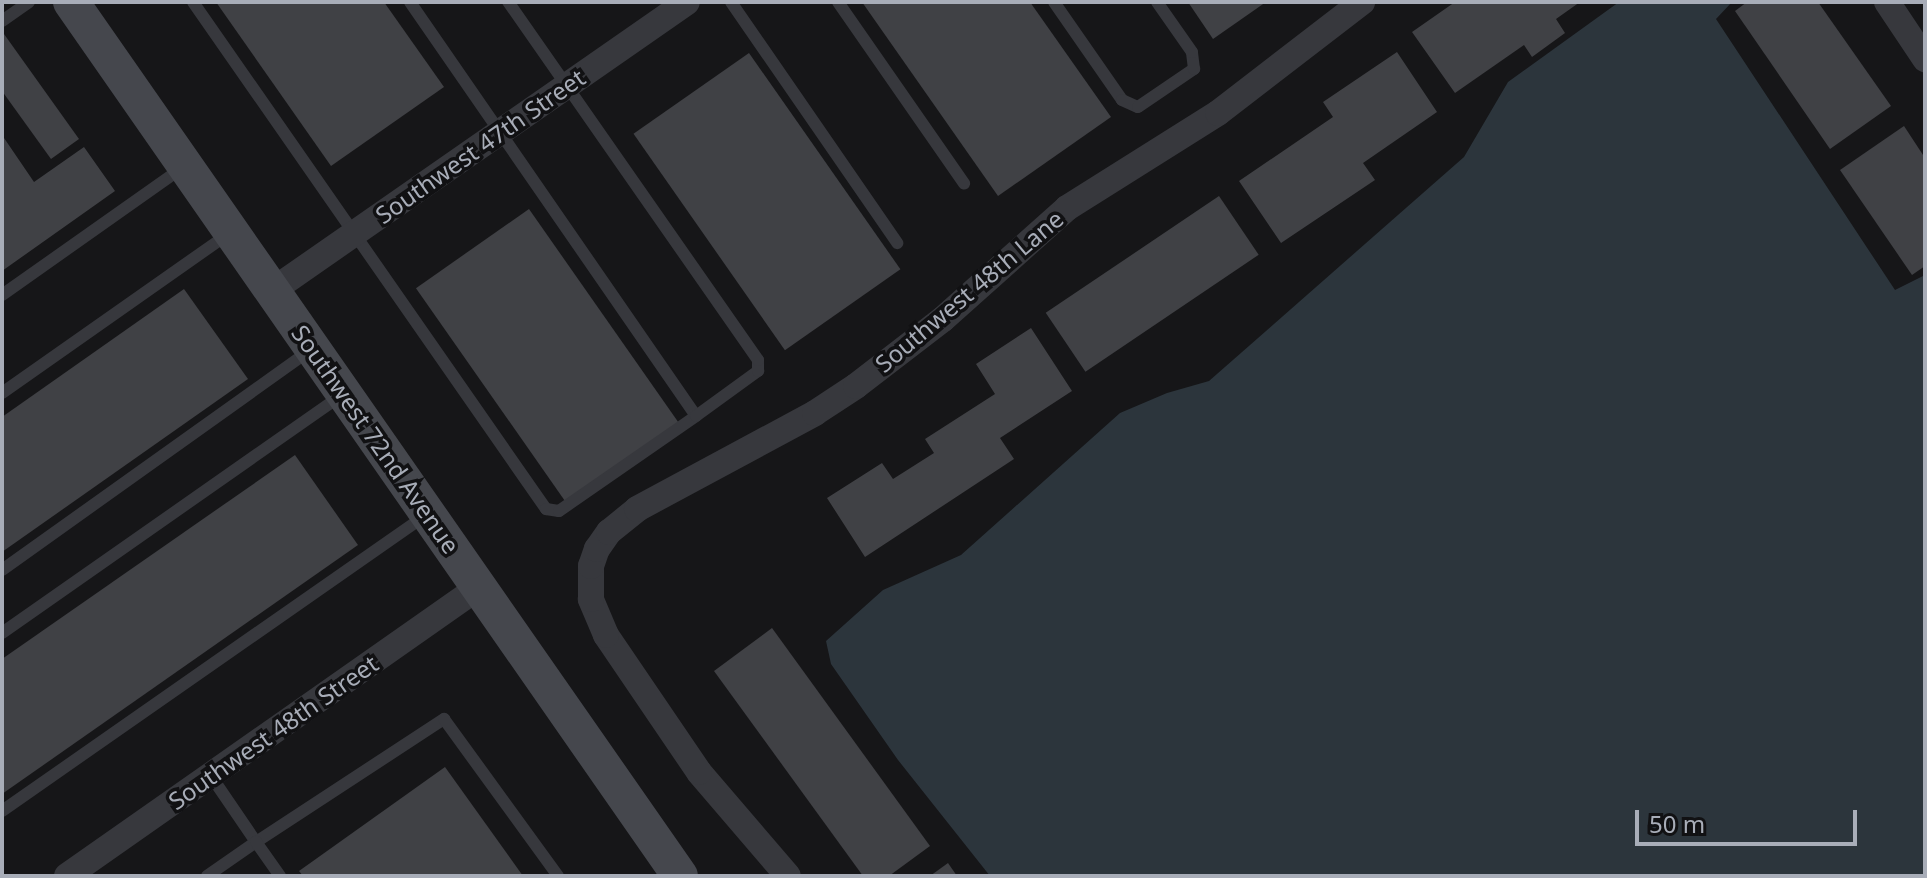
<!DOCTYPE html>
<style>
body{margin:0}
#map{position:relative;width:1927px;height:878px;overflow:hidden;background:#161618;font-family:"Noto Sans",sans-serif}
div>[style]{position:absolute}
.water>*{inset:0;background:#2c353c}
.building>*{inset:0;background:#404145;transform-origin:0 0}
.lane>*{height:12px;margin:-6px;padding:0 6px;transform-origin:6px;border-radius:6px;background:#37383d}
.street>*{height:26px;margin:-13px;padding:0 13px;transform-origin:13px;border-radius:13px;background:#37383d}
.secondary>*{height:36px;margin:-18px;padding:0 18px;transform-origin:18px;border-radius:18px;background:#45474d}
span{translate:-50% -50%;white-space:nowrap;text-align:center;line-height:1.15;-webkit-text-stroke:7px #111113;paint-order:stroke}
.street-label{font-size:24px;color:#a8adb8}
.frame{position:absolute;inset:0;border:4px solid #a8adb8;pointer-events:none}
.scale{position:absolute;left:1635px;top:810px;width:222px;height:36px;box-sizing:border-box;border:4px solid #a8adb8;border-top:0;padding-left:10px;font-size:24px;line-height:28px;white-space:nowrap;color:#a8adb8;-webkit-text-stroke:6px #111113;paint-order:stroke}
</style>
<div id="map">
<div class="water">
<div style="clip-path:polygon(1619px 2px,1732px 2px,1716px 19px,1895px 290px,1925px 275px,1925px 876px,990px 876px,898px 760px,831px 664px,826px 641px,883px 590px,961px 555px,1120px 413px,1167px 393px,1209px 381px,1464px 157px,1508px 82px)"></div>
</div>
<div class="building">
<div style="clip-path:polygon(216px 2px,384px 2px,444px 87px,331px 166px)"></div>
<div style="clip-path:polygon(862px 2px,1030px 2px,1111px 117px,998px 196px)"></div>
<div style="clip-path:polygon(1188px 2px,1266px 2px,1213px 39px)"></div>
<div style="clip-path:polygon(1455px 2px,1580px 2px,1556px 19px,1565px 33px,1532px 57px,1524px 45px,1455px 93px,1412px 32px)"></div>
<div style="clip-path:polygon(1747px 2px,1818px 2px,1891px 106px,1830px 149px,1735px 11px)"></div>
<div style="clip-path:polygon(4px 34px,79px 139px,51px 159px,2px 91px)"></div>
<div style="clip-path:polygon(1397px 52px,1437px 112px,1363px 163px,1375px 180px,1281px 243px,1239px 181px,1333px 117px,1323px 102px)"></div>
<div style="left:749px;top:53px;width:264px;height:141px;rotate:55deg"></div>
<div style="clip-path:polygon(1904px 126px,1925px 158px,1925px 266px,1912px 275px,1840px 170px)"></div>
<div style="clip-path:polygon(2px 135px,34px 182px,84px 147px,115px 191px,2px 271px)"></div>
<div style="left:1219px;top:196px;width:71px;height:209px;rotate:56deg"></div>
<div style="left:529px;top:209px;width:261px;height:138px;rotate:55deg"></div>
<div style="clip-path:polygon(184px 289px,248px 379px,2px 552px,2px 417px)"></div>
<div style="clip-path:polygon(1031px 328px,1072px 391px,1000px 438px,1014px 459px,865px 557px,827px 498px,882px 463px,893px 479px,934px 453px,925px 439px,995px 394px,976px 364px)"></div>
<div style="clip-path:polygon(295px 455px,358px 545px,2px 794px,2px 659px)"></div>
<div style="clip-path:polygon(772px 628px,930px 846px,889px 876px,863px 876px,714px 671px)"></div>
<div style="clip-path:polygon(445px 767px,523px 876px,303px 876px,299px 871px)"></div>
<div style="clip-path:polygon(948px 863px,957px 876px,930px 876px)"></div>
</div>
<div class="lane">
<div style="left:193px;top:2px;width:618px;rotate:55.15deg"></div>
<div style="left:546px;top:509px;width:13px;rotate:9deg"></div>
<div style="left:559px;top:511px;width:167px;rotate:-34.7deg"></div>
<div style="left:410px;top:2px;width:503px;rotate:55.36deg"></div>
<div style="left:696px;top:416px;width:77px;rotate:-36deg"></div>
<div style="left:758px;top:371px;width:11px;rotate:-90deg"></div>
<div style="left:758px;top:360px;width:437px;rotate:-124.9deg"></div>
<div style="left:731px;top:2px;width:293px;rotate:55.4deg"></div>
<div style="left:838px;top:2px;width:221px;rotate:55.2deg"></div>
<div style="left:1054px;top:2px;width:119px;rotate:55.2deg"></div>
<div style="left:1122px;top:100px;width:17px;rotate:24deg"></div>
<div style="left:1138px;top:107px;width:68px;rotate:-34.2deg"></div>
<div style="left:1194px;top:69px;width:17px;rotate:-97deg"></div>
<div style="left:1192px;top:52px;width:61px;rotate:-125deg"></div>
<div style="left:2px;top:21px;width:33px;rotate:-35deg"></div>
<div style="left:2px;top:295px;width:220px;rotate:-35.2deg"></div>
<div style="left:2px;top:393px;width:276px;rotate:-35.1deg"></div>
<div style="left:2px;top:570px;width:379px;rotate:-35.5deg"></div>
<div style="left:2px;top:633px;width:413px;rotate:-35deg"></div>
<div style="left:211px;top:776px;width:80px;rotate:55.7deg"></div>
<div style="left:256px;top:842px;width:225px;rotate:-33.2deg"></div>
<div style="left:444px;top:719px;width:194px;rotate:54deg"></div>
<div style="left:2px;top:811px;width:517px;rotate:-34.92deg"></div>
<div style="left:207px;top:876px;width:60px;rotate:-34.8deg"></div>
<div style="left:256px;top:842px;width:42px;rotate:54.8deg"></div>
</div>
<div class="street">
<div style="left:1887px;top:2px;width:69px;rotate:56.3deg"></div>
<div style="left:273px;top:290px;width:504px;rotate:-34.82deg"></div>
<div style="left:67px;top:876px;width:503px;rotate:-35.05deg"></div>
<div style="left:788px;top:876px;width:137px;rotate:-130.6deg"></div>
<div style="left:699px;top:772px;width:166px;rotate:-124.2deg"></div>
<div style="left:606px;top:635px;width:39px;rotate:-113deg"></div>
<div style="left:591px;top:599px;width:33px;rotate:-90deg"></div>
<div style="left:591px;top:566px;width:18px;rotate:-71deg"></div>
<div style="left:597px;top:549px;width:21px;rotate:-55deg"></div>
<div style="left:609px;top:532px;width:36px;rotate:-39deg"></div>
<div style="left:637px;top:509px;width:202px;rotate:-28.3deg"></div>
<div style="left:815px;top:413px;width:49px;rotate:-33.4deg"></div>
<div style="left:856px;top:386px;width:110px;rotate:-37.6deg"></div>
<div style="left:943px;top:319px;width:166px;rotate:-41.8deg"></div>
<div style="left:1067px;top:208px;width:178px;rotate:-32.2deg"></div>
<div style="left:1218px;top:113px;width:182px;rotate:-37.6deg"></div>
</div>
<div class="secondary">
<div style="left:71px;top:2px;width:1065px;rotate:55.13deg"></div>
</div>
<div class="street-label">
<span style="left:480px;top:146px;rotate:-35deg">Southwest 47th Street</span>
<span style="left:969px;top:291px;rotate:-40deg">Southwest 48th Lane</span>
<span style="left:376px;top:439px;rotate:55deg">Southwest 72nd Avenue</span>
<span style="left:273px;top:732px;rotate:-35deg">Southwest 48th Street</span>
</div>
<div class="frame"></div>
<div class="scale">50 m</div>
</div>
